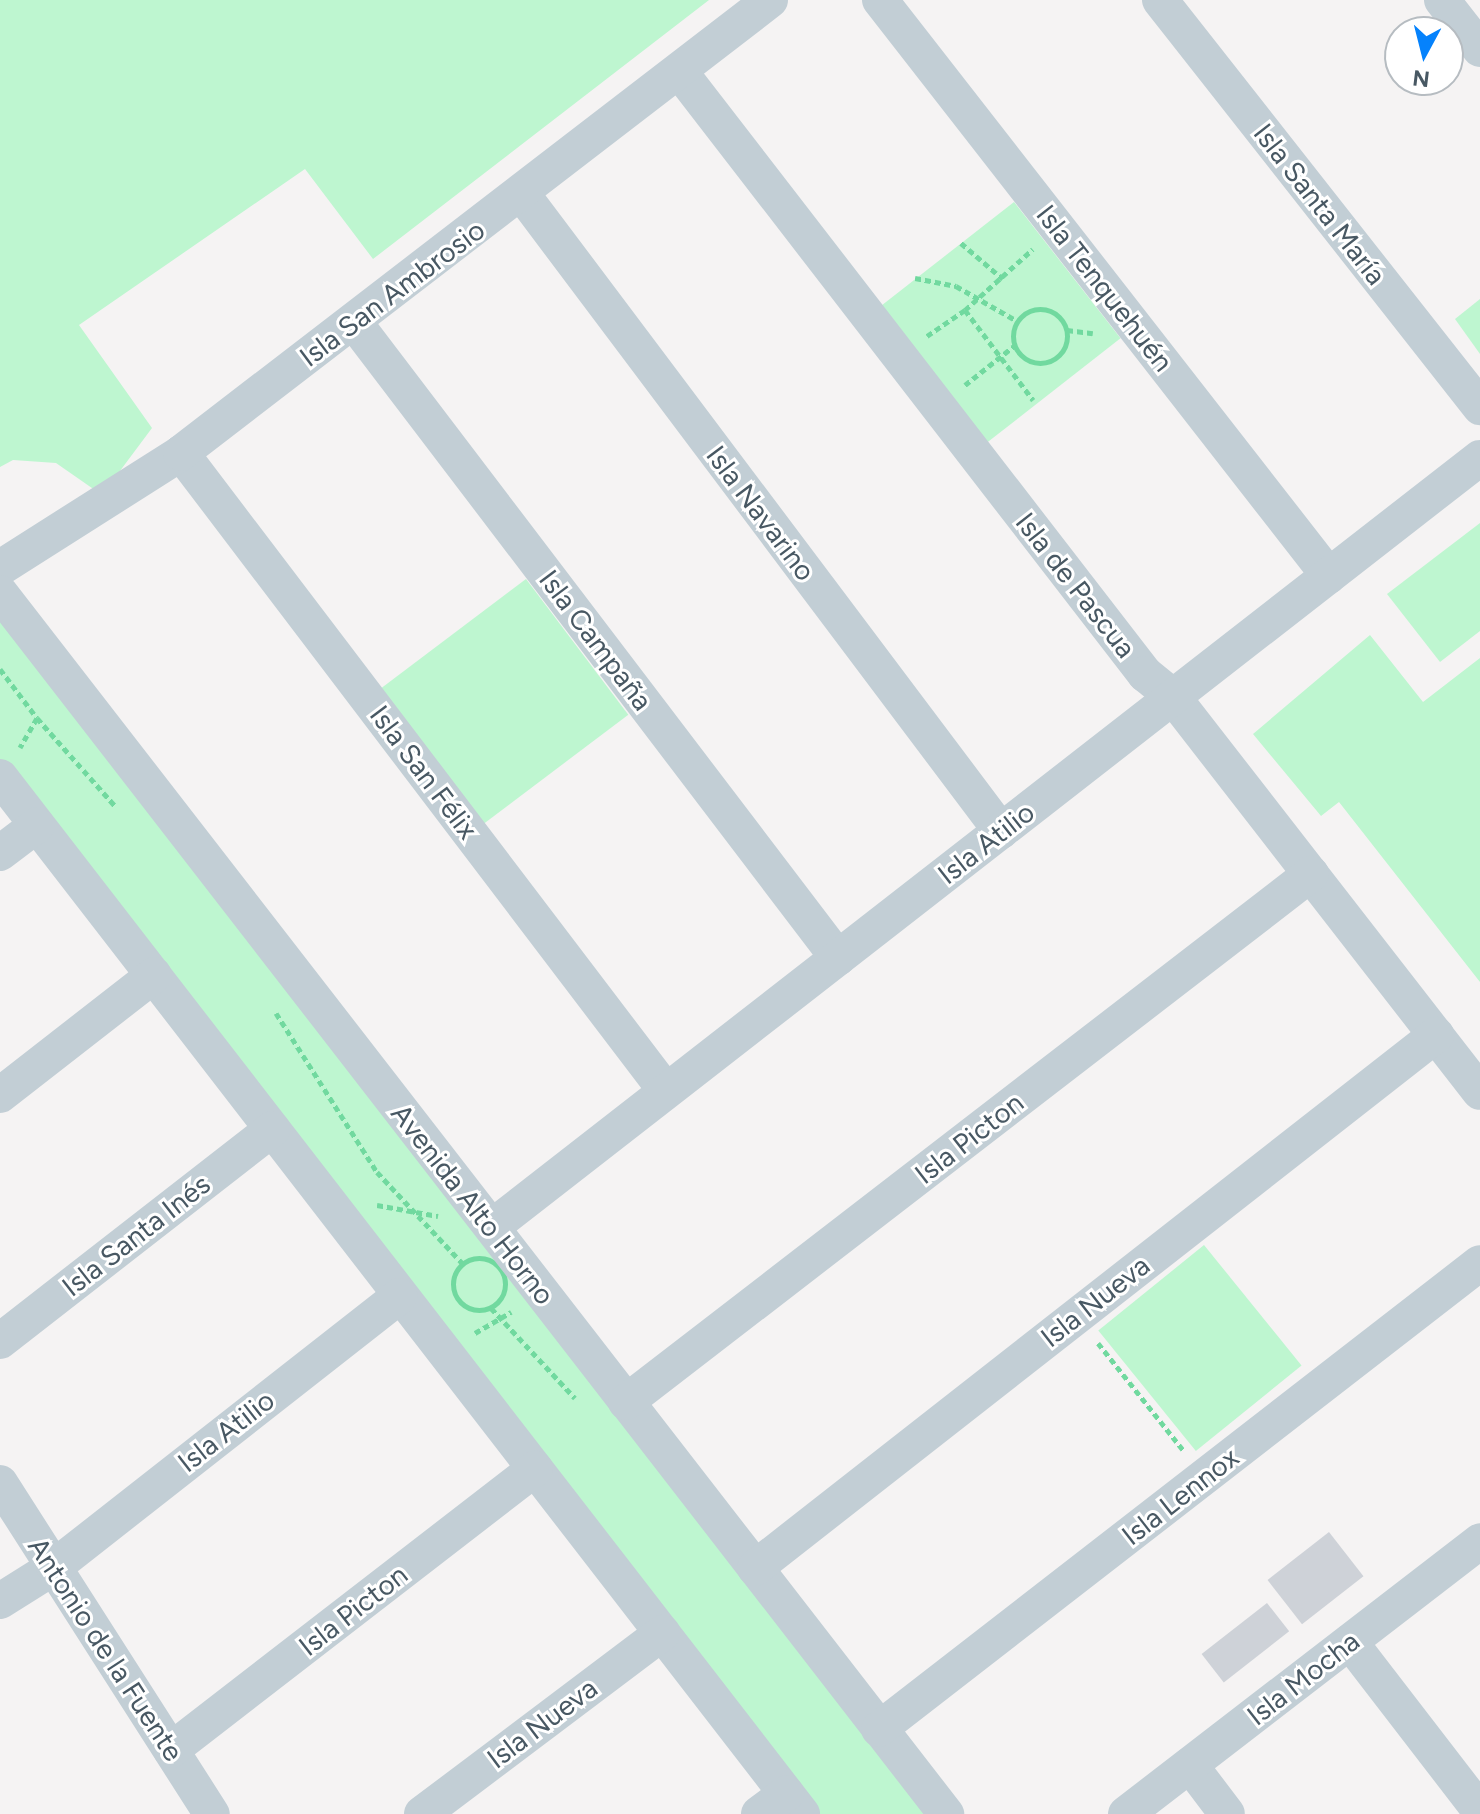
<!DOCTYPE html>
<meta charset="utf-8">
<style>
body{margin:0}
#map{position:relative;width:1480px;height:1814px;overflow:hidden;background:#f5f3f3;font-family:Figtree,sans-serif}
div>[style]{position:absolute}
.green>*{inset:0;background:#bef6d0;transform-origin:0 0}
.building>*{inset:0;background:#ced2d8;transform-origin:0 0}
.path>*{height:5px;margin-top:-2.5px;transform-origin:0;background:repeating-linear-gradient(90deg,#71d99f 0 6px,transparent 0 10px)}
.path>.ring{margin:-2.5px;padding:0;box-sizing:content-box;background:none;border:5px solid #71d99f;border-radius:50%}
.street>*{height:36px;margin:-18px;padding:0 18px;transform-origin:18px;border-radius:18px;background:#c2ced5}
span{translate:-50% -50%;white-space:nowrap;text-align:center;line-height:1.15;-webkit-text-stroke:6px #fff;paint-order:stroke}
.street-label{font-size:28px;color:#485863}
.north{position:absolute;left:1384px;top:16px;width:80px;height:80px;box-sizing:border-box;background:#fff;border:2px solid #b6bcc1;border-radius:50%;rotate:187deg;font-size:22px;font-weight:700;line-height:32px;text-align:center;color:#485863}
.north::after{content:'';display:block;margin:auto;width:28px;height:36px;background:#0582fc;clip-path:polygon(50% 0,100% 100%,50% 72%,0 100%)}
</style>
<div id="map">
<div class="green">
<div style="clip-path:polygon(0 0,709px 0,373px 259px,305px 169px,79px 325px,152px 428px,102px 495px,56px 463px,13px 460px,0 467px)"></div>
<div style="left:1014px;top:202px;width:173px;height:173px;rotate:52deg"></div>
<div style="clip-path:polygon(1480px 299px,1480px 354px,1455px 319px)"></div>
<div style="clip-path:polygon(1480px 523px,1480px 631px,1440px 662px,1387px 594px)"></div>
<div style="left:526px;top:579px;width:170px;height:181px;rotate:53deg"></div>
<div style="left:0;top:616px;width:1517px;height:116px;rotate:52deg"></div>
<div style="clip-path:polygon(1370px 635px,1423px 702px,1480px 658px,1480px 982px,1339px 802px,1321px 816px,1253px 734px)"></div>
<div style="left:1204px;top:1245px;width:155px;height:136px;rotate:51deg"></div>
</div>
<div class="building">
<div style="left:1329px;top:1532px;width:56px;height:78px;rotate:52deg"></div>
<div style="left:1267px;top:1603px;width:36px;height:83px;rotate:52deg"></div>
</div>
<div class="path">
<div style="left:961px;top:243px;width:55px;rotate:40.6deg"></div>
<div style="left:915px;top:278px;width:42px;rotate:11deg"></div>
<div style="left:956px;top:286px;width:70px;rotate:29.8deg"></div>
<div class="ring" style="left:1013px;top:309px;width:49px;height:49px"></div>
<div style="left:965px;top:310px;width:91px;rotate:-41.9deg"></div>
<div style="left:1067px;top:330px;width:26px;rotate:7deg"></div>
<div style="left:927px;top:336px;width:46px;rotate:-34.4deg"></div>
<div style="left:965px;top:310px;width:113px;rotate:52.9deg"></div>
<div style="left:965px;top:385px;width:63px;rotate:-38.5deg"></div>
<div style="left:0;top:669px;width:61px;rotate:52.9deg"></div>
<div style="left:37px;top:718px;width:34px;rotate:120deg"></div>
<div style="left:37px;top:718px;width:119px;rotate:48.4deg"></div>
<div style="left:276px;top:1013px;width:188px;rotate:57.6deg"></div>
<div style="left:377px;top:1172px;width:126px;rotate:46.9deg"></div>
<div style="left:377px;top:1205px;width:62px;rotate:10.2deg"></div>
<div class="ring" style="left:453px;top:1258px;width:47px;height:47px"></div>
<div style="left:491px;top:1308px;width:123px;rotate:47deg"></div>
<div style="left:475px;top:1333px;width:42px;rotate:-30.3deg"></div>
<div style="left:1098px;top:1343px;width:138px;rotate:51.5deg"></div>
</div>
<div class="street">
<div style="left:880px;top:0;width:730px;rotate:52.06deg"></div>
<div style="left:1160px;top:0;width:518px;rotate:51.82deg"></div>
<div style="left:1442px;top:0;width:62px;rotate:52.2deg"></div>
<div style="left:680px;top:72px;width:761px;rotate:52.32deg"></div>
<div style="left:1145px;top:674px;width:36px;rotate:39deg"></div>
<div style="left:1173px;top:697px;width:500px;rotate:52.15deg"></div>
<div style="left:522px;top:194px;width:797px;rotate:53.06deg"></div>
<div style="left:354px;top:322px;width:799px;rotate:52.73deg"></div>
<div style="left:181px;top:453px;width:801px;rotate:52.76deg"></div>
<div style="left:0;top:568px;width:214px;rotate:-32.4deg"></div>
<div style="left:181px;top:453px;width:743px;rotate:-37.56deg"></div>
<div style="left:0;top:593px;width:1545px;rotate:52.23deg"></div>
<div style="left:0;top:777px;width:1311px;rotate:52.28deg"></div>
<div style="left:0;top:853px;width:46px;rotate:-37.1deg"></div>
<div style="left:0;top:1095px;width:195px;rotate:-37.9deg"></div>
<div style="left:492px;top:1227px;width:1252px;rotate:-37.9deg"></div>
<div style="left:0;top:1341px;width:345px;rotate:-37.9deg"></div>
<div style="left:626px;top:1402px;width:865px;rotate:-37.63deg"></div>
<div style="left:0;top:1483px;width:393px;rotate:57.4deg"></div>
<div style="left:755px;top:1568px;width:865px;rotate:-38.05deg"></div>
<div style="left:0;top:1601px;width:64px;rotate:-32.2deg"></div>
<div style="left:54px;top:1567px;width:439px;rotate:-38.1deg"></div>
<div style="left:1350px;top:1642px;width:213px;rotate:52.4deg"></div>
<div style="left:879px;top:1729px;width:760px;rotate:-37.79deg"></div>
<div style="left:171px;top:1750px;width:460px;rotate:-37.7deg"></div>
<div style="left:1190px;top:1765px;width:61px;rotate:52.9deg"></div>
<div style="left:422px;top:1814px;width:301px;rotate:-37deg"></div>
<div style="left:759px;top:1814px;width:34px;rotate:-37deg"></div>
<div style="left:1126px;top:1814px;width:447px;rotate:-37.6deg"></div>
</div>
<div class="street-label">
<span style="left:1320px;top:204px;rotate:52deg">Isla Santa María</span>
<span style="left:1105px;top:288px;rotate:52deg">Isla Tenquehuén</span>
<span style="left:392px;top:293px;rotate:-37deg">Isla San Ambrosio</span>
<span style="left:761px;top:513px;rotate:53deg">Isla Navarino</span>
<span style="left:1076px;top:585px;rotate:52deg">Isla de Pascua</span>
<span style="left:596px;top:640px;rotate:53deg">Isla Campaña</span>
<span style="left:424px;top:772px;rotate:53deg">Isla San Félix</span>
<span style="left:986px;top:843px;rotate:-38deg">Isla Atilio</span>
<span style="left:969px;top:1138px;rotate:-38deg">Isla Picton</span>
<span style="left:473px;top:1204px;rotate:52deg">Avenida Alto Horno</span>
<span style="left:136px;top:1235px;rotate:-38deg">Isla Santa Inés</span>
<span style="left:1095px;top:1301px;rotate:-38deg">Isla Nueva</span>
<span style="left:226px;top:1431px;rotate:-38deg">Isla Atilio</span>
<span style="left:1180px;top:1496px;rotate:-38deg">Isla Lennox</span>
<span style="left:353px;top:1610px;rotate:-38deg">Isla Picton</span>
<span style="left:106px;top:1649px;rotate:57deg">Antonio de la Fuente</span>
<span style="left:1303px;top:1678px;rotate:-38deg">Isla Mocha</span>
<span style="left:542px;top:1723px;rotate:-37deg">Isla Nueva</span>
</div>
<div class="north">N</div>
</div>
